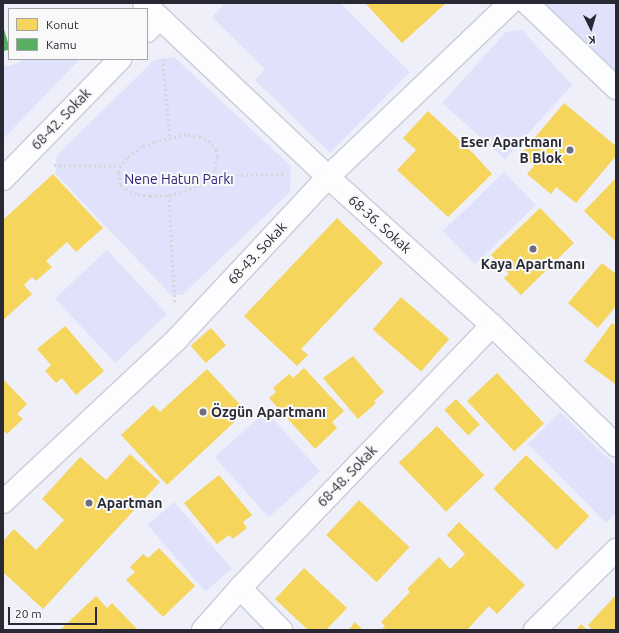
<!DOCTYPE html>
<meta charset="utf-8">
<style>
body{margin:0}
#map{position:relative;width:619px;height:633px;overflow:hidden;background:#eeeff9;font-family:Ubuntu,sans-serif}
div>[style]{position:absolute}
.green>*{inset:0;background:#e0e2fc;transform-origin:0 0}
.homes>*{inset:0;background:#f6d55c;transform-origin:0 0}
.public>*{inset:0;background:#5aae61}
.path>*{height:2.5px;margin-top:-1.25px;transform-origin:0;background:repeating-linear-gradient(90deg,#d4d6d9 0 2px,transparent 0 5px)}
.roads{filter:drop-shadow(1px 0 #cbccd7) drop-shadow(-1px 0 #cbccd7) drop-shadow(0 1px #cbccd7) drop-shadow(0 -1px #cbccd7)}
.minor>*{height:22px;margin:-11px;padding:0 11px;transform-origin:11px;border-radius:11px;background:#fcfdfe}
.dots>*{width:11px;height:11px;translate:-50% -50%;box-sizing:border-box;border:2px solid #f9f9f9;border-radius:50%}
span{translate:-50% -50%;white-space:nowrap;text-align:center;line-height:1.15;-webkit-text-stroke:4px #f9f9f9;paint-order:stroke}
.street-label{font-size:14px;color:#282935}
.poi-label{font-size:14px;color:#282935;font-weight:700}
.right{translate:-100% -50%;text-align:right}
.left{translate:0 -50%;text-align:left}
.park-label{font-size:14px;color:#2a1e75}
.frame{position:absolute;inset:0;border:4px solid #282935;pointer-events:none}
.legend{position:absolute;left:8px;top:8px;width:140px;height:52px;box-sizing:border-box;background:#f9f9f9;border:1px solid #a5a6ab;margin:0;padding:5px 7px;list-style:none;font-size:12px;color:#282935}
.legend li{display:flex;align-items:center;gap:8px;height:20px}
.legend b{width:20px;border:1px solid #a5a6ab}
.north{position:absolute;left:571px;top:8px;width:40px;height:40px;-webkit-text-stroke:3px #f9f9f9;paint-order:stroke;rotate:175deg;font-size:11px;font-weight:700;line-height:16px;text-align:center;color:#282935}
.north::after{content:'';display:block;margin:auto;width:14px;height:18px;background:#282935;clip-path:polygon(50% 0,100% 100%,50% 72%,0 100%)}
.scale{position:absolute;left:8px;top:607px;width:89px;height:18px;box-sizing:border-box;border:2px solid #282935;border-top:0;padding-left:5px;font-size:12px;line-height:14px;white-space:nowrap;color:#282935;-webkit-text-stroke:3px #f9f9f9;paint-order:stroke}
</style>
<div id="map">
<div class="green">
<div style="clip-path:polygon(225px 3px,340px 3px,410px 72px,330px 153px,255px 80px,265px 69px,212px 17px)"></div>
<div style="clip-path:polygon(544px 3px,616px 3px,616px 73px)"></div>
<div style="clip-path:polygon(522px 30px,572px 85px,505px 159px,442px 103px,506px 32px)"></div>
<div style="clip-path:polygon(174px 57px,291px 166px,290px 192px,182px 295px,171px 295px,55px 173px,57px 155px,154px 60px)"></div>
<div style="clip-path:polygon(22px 59px,80px 59px,3px 139px,3px 67px,19px 63px)"></div>
<div style="left:504px;top:172px;width:46px;height:85px;rotate:46deg"></div>
<div style="left:107px;top:250px;width:88px;height:71px;rotate:47deg"></div>
<div style="left:266px;top:411px;width:81px;height:69px;rotate:48deg"></div>
<div style="clip-path:polygon(560px 412px,616px 466px,616px 513px,606px 523px,528px 444px)"></div>
<div style="left:174px;top:502px;width:88px;height:35px;rotate:49deg"></div>
</div>
<div class="homes">
<div style="clip-path:polygon(365px 3px,446px 3px,402px 43px)"></div>
<div style="clip-path:polygon(564px 103px,616px 146px,616px 156px,576px 203px,556px 187px,551px 194px,527px 174px,534px 166px,521px 154px)"></div>
<div style="clip-path:polygon(428px 111px,473px 153px,492px 174px,448px 217px,397px 170px,416px 150px,403px 138px)"></div>
<div style="clip-path:polygon(53px 174px,103px 228px,76px 252px,67px 242px,46px 261px,52px 267px,36px 281px,32px 277px,24px 285px,32px 294px,3px 320px,3px 220px)"></div>
<div style="clip-path:polygon(616px 178px,616px 242px,584px 211px)"></div>
<div style="clip-path:polygon(540px 208px,574px 243px,521px 295px,504px 278px,509px 274px,491px 255px)"></div>
<div style="clip-path:polygon(337px 218px,383px 263px,301px 349px,308px 355px,297px 366px,244px 316px)"></div>
<div style="clip-path:polygon(602px 263px,616px 274px,616px 306px,598px 328px,568px 303px)"></div>
<div style="left:401px;top:297px;width:64px;height:43px;rotate:41deg"></div>
<div style="clip-path:polygon(612px 323px,616px 326px,615px 384px,584px 361px)"></div>
<div style="clip-path:polygon(65px 326px,104px 371px,76px 395px,62px 378px,56px 383px,45px 371px,51px 365px,37px 349px)"></div>
<div style="left:211px;top:328px;width:23px;height:27px;rotate:49deg"></div>
<div style="clip-path:polygon(353px 356px,384px 392px,374px 401px,376px 403px,358px 419px,323px 378px)"></div>
<div style="clip-path:polygon(304px 368px,344px 411px,332px 422px,337px 428px,315px 449px,269px 398px,276px 392px,273px 388px,289px 374px,293px 378px)"></div>
<div style="clip-path:polygon(207px 369px,246px 411px,167px 485px,121px 435px,153px 405px,160px 412px)"></div>
<div style="left:497px;top:373px;width:69px;height:41px;rotate:47deg"></div>
<div style="clip-path:polygon(3px 379px,27px 404px,17px 414px,23px 419px,7px 434px,3px 430px)"></div>
<div style="left:456px;top:399px;width:35px;height:16px;rotate:47deg"></div>
<div style="left:437px;top:426px;width:68px;height:53px;rotate:46deg"></div>
<div style="clip-path:polygon(130px 454px,160px 482px,43px 609px,3px 572px,3px 541px,14px 529px,36px 550px,64px 520px,42px 499px,80px 457px,106px 480px)"></div>
<div style="left:526px;top:455px;width:88px;height:47px;rotate:44deg"></div>
<div style="clip-path:polygon(219px 475px,252px 515px,243px 522px,247px 528px,233px 539px,229px 535px,217px 544px,184px 503px)"></div>
<div style="left:359px;top:500px;width:69px;height:48px;rotate:43deg"></div>
<div style="clip-path:polygon(459px 522px,525px 585px,497px 614px,489px 606px,467px 630px,381px 630px,385px 626px,381px 622px,410px 592px,407px 589px,439px 557px,450px 569px,465px 554px,447px 535px)"></div>
<div style="clip-path:polygon(159px 548px,195px 586px,163px 617px,126px 580px,135px 572px,130px 567px,143px 554px,148px 558px)"></div>
<div style="clip-path:polygon(304px 568px,347px 608px,326px 630px,308px 630px,275px 599px)"></div>
<div style="clip-path:polygon(616px 595px,616px 630px,592px 630px,588px 625px)"></div>
<div style="clip-path:polygon(96px 596px,107px 608px,112px 603px,138px 630px,60px 630px)"></div>
<div style="clip-path:polygon(355px 622px,363px 630px,348px 630px)"></div>
<div style="clip-path:polygon(581px 624px,587px 630px,576px 630px)"></div>
</div>
<div class="public">
<div style="clip-path:polygon(3px 26px,9px 46px,9px 50px,3px 51px)"></div>
</div>
<div class="path">
<div style="left:163px;top:59px;width:79px;rotate:84.9deg"></div>
<div style="left:54px;top:165px;width:67px;rotate:0.9deg"></div>
<div style="left:211px;top:176px;width:8px;rotate:-60deg"></div>
<div style="left:215px;top:169px;width:12px;rotate:-81deg"></div>
<div style="left:217px;top:157px;width:7px;rotate:-98deg"></div>
<div style="left:216px;top:150px;width:10px;rotate:-127deg"></div>
<div style="left:210px;top:142px;width:11px;rotate:-153deg"></div>
<div style="left:200px;top:137px;width:14px;rotate:-172deg"></div>
<div style="left:186px;top:135px;width:33px;rotate:168deg"></div>
<div style="left:154px;top:142px;width:13px;rotate:157deg"></div>
<div style="left:142px;top:147px;width:19px;rotate:144deg"></div>
<div style="left:127px;top:158px;width:10px;rotate:127deg"></div>
<div style="left:121px;top:166px;width:7px;rotate:106deg"></div>
<div style="left:119px;top:173px;width:12px;rotate:81deg"></div>
<div style="left:121px;top:185px;width:6px;rotate:39deg"></div>
<div style="left:126px;top:189px;width:13px;rotate:23deg"></div>
<div style="left:138px;top:194px;width:12px;rotate:9deg"></div>
<div style="left:150px;top:196px;width:19px;rotate:-3deg"></div>
<div style="left:169px;top:195px;width:16px;rotate:-14deg"></div>
<div style="left:185px;top:191px;width:21px;rotate:-25deg"></div>
<div style="left:204px;top:182px;width:9px;rotate:-41deg"></div>
<div style="left:211px;top:176px;width:74px;rotate:-1.5deg"></div>
<div style="left:169px;top:195px;width:107px;rotate:86.8deg"></div>
</div>
<div class="roads">
<div class="minor">
<div style="left:144px;top:3px;width:253px;rotate:43.4deg"></div>
<div style="left:328px;top:177px;width:221px;rotate:42.1deg"></div>
<div style="left:492px;top:325px;width:173px;rotate:44.1deg"></div>
<div style="left:527px;top:3px;width:123px;rotate:43.7deg"></div>
<div style="left:147px;top:31px;width:18px;rotate:-45deg"></div>
<div style="left:3px;top:179px;width:168px;rotate:-45.7deg"></div>
<div style="left:3px;top:502px;width:238px;rotate:-43.1deg"></div>
<div style="left:177px;top:339px;width:221px;rotate:-47deg"></div>
<div style="left:328px;top:177px;width:252px;rotate:-43.7deg"></div>
<div style="left:240px;top:588px;width:59px;rotate:45.7deg"></div>
<div style="left:203px;top:630px;width:56px;rotate:-48.6deg"></div>
<div style="left:240px;top:588px;width:364px;rotate:-46.2deg"></div>
<div style="left:535px;top:630px;width:114px;rotate:-44.6deg"></div>
</div>
</div>
<div class="dots">
<div style="left:570px;top:150px;background:#6d6e7a"></div>
<div style="left:533px;top:249px;background:#6d6e7a"></div>
<div style="left:203px;top:412px;background:#6d6e7a"></div>
<div style="left:89px;top:503px;background:#6d6e7a"></div>
</div>
<div class="street-label">
<span style="left:61px;top:119px;rotate:-46deg">68-42. Sokak</span>
<span style="left:380px;top:224px;rotate:42deg">68-36. Sokak</span>
<span style="left:257px;top:253px;rotate:-47deg">68-43. Sokak</span>
<span style="left:347px;top:476px;rotate:-46deg">68-48. Sokak</span>
</div>
<div class="poi-label">
<span class="right" style="left:562px;top:150px">Eser Apartmanı<br>B Blok</span>
<span style="left:533px;top:264px">Kaya Apartmanı</span>
<span class="left" style="left:211px;top:412px">Özgün Apartmanı</span>
<span class="left" style="left:97px;top:503px">Apartman</span>
</div>
<div class="park-label">
<span style="left:179px;top:179px">Nene Hatun Parkı</span>
</div>
<div class="frame"></div>
<ul class="legend">
<li><b style="height:11px;background:#f6d55c"></b>Konut</li>
<li><b style="height:11px;background:#5aae61"></b>Kamu</li>
</ul>
<div class="north">K</div>
<div class="scale">20 m</div>
</div>
